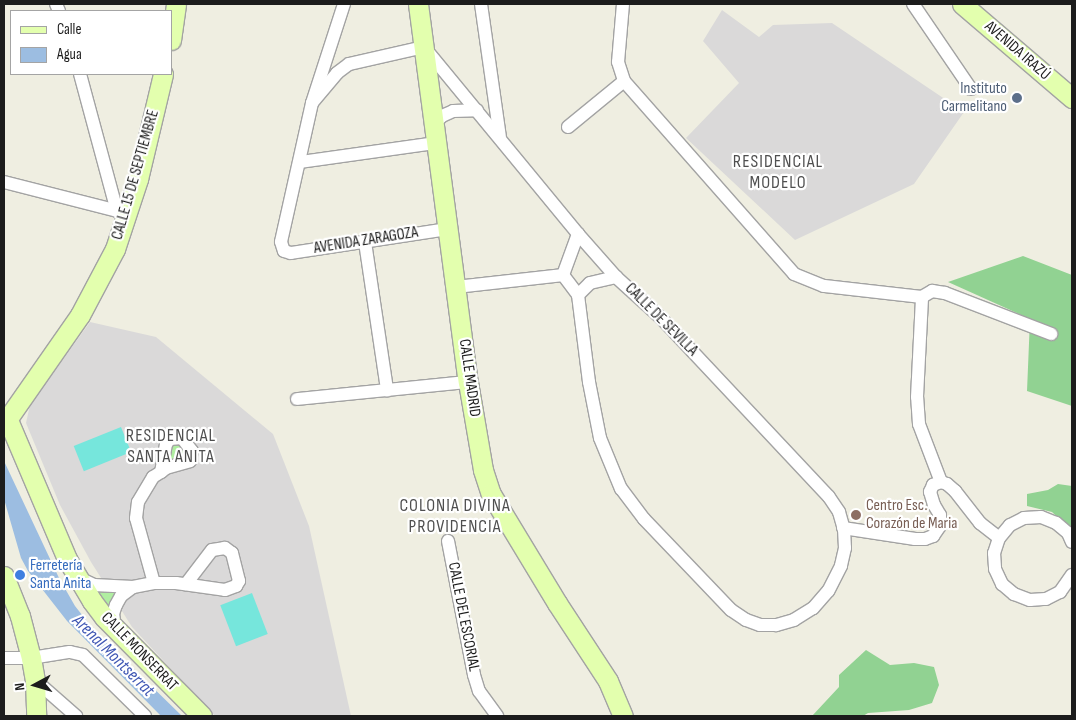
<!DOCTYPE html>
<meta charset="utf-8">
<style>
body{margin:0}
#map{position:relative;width:1076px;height:720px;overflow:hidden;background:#efeee1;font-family:"Sofia Sans Condensed",sans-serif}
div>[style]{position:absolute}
.residential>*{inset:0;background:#dad9d9}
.grass>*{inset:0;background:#b0eea1}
.forest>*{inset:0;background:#91d292}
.pitch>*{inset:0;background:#76e6dc;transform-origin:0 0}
.water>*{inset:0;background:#9cbde1}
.roads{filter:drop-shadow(1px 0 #a3a3a3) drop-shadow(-1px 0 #a3a3a3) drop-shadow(0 1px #a3a3a3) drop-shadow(0 -1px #a3a3a3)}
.street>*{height:12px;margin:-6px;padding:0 6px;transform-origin:6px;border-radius:6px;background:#fff}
.secondary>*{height:19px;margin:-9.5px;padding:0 9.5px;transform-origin:9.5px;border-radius:9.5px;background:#e3ffae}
.dots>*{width:14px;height:14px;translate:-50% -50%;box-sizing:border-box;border:2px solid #fff;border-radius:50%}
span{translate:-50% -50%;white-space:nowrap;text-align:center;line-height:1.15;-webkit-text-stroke:4.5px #fff;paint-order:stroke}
.street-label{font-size:16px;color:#1c1c1c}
.service-label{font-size:16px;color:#4e5e75}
.right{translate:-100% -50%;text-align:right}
.education-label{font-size:16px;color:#785e54}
.left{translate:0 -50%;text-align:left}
.shop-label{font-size:16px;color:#366cbe}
.neighbourhood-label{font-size:18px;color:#4f4f4f;letter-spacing:1px}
.water-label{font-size:18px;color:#4058b4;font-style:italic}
.frame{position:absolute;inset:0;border:5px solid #1c1c1c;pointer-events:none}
.legend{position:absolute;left:10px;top:10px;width:162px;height:65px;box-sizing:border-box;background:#fff;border:1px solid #a4a4a4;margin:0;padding:6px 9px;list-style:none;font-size:15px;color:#1c1c1c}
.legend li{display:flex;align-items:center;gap:10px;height:25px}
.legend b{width:25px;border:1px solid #a4a4a4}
.north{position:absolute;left:10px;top:660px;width:50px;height:50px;-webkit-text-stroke:4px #fff;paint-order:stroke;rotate:264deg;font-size:14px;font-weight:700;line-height:20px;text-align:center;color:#1c1c1c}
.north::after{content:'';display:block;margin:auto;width:18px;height:22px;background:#1c1c1c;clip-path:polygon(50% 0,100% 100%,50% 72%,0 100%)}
</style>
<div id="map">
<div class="residential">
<div style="clip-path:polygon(722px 10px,759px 37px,773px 25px,832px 23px,964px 112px,914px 184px,795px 240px,686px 138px,739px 83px,703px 41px)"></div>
<div style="clip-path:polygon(90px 322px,156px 337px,273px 434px,309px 526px,351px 716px,215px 716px,132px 627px,91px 562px,60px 505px,26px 423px,30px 405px)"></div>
</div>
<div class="grass">
<div style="clip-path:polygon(180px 443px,186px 451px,186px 457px,166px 465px,171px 444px)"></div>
<div style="clip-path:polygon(99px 591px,117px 592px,110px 611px,97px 593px)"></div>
</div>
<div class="forest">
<div style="clip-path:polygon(1023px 256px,1072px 275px,1072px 406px,1027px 391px,1030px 319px,948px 282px)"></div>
<div style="clip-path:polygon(1058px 484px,1072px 486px,1072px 531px,1052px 512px,1027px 506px,1027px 494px,1048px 490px)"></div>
<div style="clip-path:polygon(866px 650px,890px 665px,914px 663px,934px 667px,939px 685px,932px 703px,909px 710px,868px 713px,863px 716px,812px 716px,839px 687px,839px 675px)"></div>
</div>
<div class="pitch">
<div style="left:121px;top:427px;width:27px;height:51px;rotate:68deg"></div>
<div style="left:252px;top:593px;width:44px;height:34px;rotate:69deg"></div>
</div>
<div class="water">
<div style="clip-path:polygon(4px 461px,59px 578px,75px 606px,94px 630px,182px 716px,161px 716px,67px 621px,28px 571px,21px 558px,4px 499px)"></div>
</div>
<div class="roads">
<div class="street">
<div style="left:56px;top:4px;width:8px;rotate:67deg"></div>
<div style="left:344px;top:4px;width:104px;rotate:107.9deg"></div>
<div style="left:312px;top:103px;width:142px;rotate:102.6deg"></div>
<div style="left:281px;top:242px;width:9px;rotate:72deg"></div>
<div style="left:284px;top:251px;width:7px;rotate:16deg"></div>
<div style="left:291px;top:253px;width:159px;rotate:-8.7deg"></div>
<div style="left:481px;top:4px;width:134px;rotate:81.9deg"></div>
<div style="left:623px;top:4px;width:58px;rotate:94.9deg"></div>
<div style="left:618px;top:62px;width:20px;rotate:72deg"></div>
<div style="left:624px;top:81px;width:257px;rotate:48.6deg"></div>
<div style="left:794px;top:274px;width:32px;rotate:22deg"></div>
<div style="left:824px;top:286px;width:99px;rotate:6.4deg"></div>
<div style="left:913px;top:4px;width:103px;rotate:55.7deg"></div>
<div style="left:80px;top:74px;width:142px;rotate:74.9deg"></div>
<div style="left:312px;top:103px;width:39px;rotate:-50deg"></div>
<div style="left:337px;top:73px;width:15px;rotate:-37deg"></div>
<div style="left:349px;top:64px;width:77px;rotate:-12.8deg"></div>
<div style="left:424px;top:47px;width:242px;rotate:50.5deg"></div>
<div style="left:578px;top:234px;width:57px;rotate:48.5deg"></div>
<div style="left:616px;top:277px;width:61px;rotate:42.3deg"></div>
<div style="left:661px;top:318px;width:245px;rotate:46.8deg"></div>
<div style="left:829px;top:497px;width:18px;rotate:56deg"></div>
<div style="left:839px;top:512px;width:18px;rotate:74deg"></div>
<div style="left:844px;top:529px;width:19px;rotate:87deg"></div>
<div style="left:845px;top:548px;width:18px;rotate:103deg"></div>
<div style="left:841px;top:566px;width:28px;rotate:117deg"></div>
<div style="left:828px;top:591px;width:23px;rotate:131deg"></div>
<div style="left:813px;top:608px;width:22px;rotate:148deg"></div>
<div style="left:794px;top:620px;width:19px;rotate:164deg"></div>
<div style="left:776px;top:625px;width:16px;rotate:180deg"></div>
<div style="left:760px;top:625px;width:15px;rotate:-160deg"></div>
<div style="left:746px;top:620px;width:18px;rotate:-146deg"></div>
<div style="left:731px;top:610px;width:126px;rotate:-133.7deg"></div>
<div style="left:644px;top:519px;width:38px;rotate:-127deg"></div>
<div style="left:621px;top:489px;width:55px;rotate:-112.4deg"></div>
<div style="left:600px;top:438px;width:57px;rotate:-101.1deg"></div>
<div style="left:589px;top:382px;width:88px;rotate:-97.2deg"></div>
<div style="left:578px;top:295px;width:17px;rotate:-45deg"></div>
<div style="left:590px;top:283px;width:27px;rotate:-13deg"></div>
<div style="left:434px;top:124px;width:11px;rotate:-45deg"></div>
<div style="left:442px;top:116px;width:12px;rotate:-24deg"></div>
<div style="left:453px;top:111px;width:24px;rotate:-2deg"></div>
<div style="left:568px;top:127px;width:72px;rotate:-39.4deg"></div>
<div style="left:300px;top:162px;width:137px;rotate:-8deg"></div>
<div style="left:4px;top:182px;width:122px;rotate:14.3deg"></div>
<div style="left:365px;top:242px;width:150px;rotate:81.5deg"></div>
<div style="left:563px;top:275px;width:44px;rotate:-69.9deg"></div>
<div style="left:456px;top:287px;width:108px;rotate:-6.4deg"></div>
<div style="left:563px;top:275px;width:25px;rotate:53deg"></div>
<div style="left:297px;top:399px;width:172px;rotate:-5.7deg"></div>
<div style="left:941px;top:482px;width:62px;rotate:-110.8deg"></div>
<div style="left:919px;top:424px;width:27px;rotate:-94deg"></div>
<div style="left:917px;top:397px;width:100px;rotate:-87.1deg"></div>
<div style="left:922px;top:297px;width:12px;rotate:-31deg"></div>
<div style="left:932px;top:291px;width:13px;rotate:9deg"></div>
<div style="left:945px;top:293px;width:114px;rotate:21.1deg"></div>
<div style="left:843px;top:528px;width:73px;rotate:8.7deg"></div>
<div style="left:915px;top:539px;width:10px"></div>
<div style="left:925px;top:539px;width:9px;rotate:-21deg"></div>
<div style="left:933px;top:536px;width:12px;rotate:-55deg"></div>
<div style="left:940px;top:526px;width:11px;rotate:-90deg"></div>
<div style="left:940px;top:515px;width:12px;rotate:-121deg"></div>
<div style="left:934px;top:505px;width:14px;rotate:-107deg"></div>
<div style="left:930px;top:492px;width:8px;rotate:-67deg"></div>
<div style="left:933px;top:485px;width:9px;rotate:-21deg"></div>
<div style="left:941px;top:482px;width:6px;rotate:18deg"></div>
<div style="left:947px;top:484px;width:11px;rotate:41deg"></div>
<div style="left:955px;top:491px;width:41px;rotate:52deg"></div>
<div style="left:980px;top:523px;width:24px;rotate:38deg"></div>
<div style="left:448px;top:541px;width:136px;rotate:79deg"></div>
<div style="left:474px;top:675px;width:17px;rotate:73deg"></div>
<div style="left:479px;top:691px;width:31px;rotate:54deg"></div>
<div style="left:1072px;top:542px;width:10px;rotate:-114deg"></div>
<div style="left:1068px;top:533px;width:16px;rotate:-140deg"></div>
<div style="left:1056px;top:523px;width:16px;rotate:-158deg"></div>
<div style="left:1041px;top:517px;width:17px;rotate:177deg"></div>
<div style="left:1024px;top:518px;width:16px;rotate:153deg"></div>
<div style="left:1010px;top:525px;width:17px;rotate:130deg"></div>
<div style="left:999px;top:538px;width:16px;rotate:108deg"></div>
<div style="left:994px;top:553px;width:16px;rotate:86deg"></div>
<div style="left:995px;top:569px;width:17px;rotate:65deg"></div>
<div style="left:1002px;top:584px;width:16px;rotate:40deg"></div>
<div style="left:1014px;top:594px;width:17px;rotate:21deg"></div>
<div style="left:1030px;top:600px;width:16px;rotate:-4deg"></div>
<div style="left:1046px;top:599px;width:16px;rotate:-27deg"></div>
<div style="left:1060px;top:592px;width:21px;rotate:-55deg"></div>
<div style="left:79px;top:578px;width:17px;rotate:25deg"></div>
<div style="left:94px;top:585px;width:39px;rotate:3deg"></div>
<div style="left:154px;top:583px;width:67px;rotate:-105.5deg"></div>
<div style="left:136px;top:518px;width:16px;rotate:-83deg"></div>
<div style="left:138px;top:502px;width:29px;rotate:-59deg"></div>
<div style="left:153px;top:477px;width:9px;rotate:-32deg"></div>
<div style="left:161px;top:472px;width:6px;rotate:-39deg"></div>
<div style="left:166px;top:468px;width:25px;rotate:-16deg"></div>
<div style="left:190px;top:461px;width:10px;rotate:-79deg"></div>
<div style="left:192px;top:451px;width:16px;rotate:-128deg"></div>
<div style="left:182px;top:438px;width:12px;rotate:175deg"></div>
<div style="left:170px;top:439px;width:6px;rotate:129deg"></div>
<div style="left:166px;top:444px;width:28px;rotate:100deg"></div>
<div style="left:115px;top:628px;width:14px;rotate:-98deg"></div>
<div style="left:113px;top:614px;width:9px;rotate:-72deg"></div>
<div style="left:116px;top:605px;width:10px;rotate:-61deg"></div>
<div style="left:121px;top:596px;width:15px;rotate:-37deg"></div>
<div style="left:133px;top:587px;width:21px;rotate:-11deg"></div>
<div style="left:154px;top:583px;width:22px"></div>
<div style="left:176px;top:583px;width:49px;rotate:8.1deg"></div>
<div style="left:225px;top:590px;width:12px;rotate:-20deg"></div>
<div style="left:236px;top:586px;width:6px;rotate:-59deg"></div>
<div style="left:239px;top:581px;width:29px;rotate:-104deg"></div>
<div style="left:232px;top:553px;width:9px;rotate:-144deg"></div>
<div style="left:225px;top:548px;width:13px;rotate:171deg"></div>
<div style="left:212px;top:550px;width:43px;rotate:127.4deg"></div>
<div style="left:4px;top:658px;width:27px"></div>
<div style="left:31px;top:658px;width:39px;rotate:-9deg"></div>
<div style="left:70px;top:652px;width:13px;rotate:13deg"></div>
<div style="left:83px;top:655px;width:87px;rotate:44.5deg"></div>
<div style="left:35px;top:680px;width:55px;rotate:41.3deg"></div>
</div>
<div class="secondary">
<div style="left:418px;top:4px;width:381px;rotate:82.5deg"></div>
<div style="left:468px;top:382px;width:89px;rotate:80.3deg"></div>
<div style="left:483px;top:470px;width:25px;rotate:72deg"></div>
<div style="left:491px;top:494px;width:127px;rotate:58.8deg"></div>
<div style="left:557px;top:603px;width:93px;rotate:56.8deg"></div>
<div style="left:608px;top:681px;width:38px;rotate:67deg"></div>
<div style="left:962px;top:4px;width:145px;rotate:40.5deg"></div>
<div style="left:171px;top:40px;width:36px;rotate:-82deg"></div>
<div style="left:8px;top:420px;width:151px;rotate:67deg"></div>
<div style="left:67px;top:559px;width:49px;rotate:59.2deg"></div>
<div style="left:92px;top:601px;width:20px;rotate:53deg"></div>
<div style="left:104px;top:617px;width:139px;rotate:45.3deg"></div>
<div style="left:4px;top:424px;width:133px;rotate:-55.1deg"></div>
<div style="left:80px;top:315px;width:75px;rotate:-62.1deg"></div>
<div style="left:115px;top:249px;width:74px;rotate:-71.8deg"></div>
<div style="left:138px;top:179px;width:108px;rotate:-76.6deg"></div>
<div style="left:4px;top:576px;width:43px;rotate:68.2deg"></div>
<div style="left:20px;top:616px;width:43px;rotate:75.3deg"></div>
<div style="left:31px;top:658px;width:22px;rotate:80deg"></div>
<div style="left:35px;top:680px;width:36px;rotate:88deg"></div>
</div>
</div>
<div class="dots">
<div style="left:1017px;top:98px;background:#5c6f8a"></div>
<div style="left:856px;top:515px;background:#8d6e63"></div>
<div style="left:20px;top:575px;background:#3f7fe0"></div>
</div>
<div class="street-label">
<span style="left:1017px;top:51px;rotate:41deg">AVENIDA IRAZÚ</span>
<span style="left:136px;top:175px;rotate:-74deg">CALLE 15 DE SEPTIEMBRE</span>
<span style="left:366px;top:241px;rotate:-9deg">AVENIDA ZARAGOZA</span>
<span style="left:661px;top:320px;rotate:45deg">CALLE DE SEVILLA</span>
<span style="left:469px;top:378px;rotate:82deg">CALLE MADRID</span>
<span style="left:463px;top:617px;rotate:79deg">CALLE DEL ESCORIAL</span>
<span style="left:139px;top:652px;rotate:46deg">CALLE MONSERRAT</span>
</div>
<div class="service-label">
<span class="right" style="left:1007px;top:98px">Instituto<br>Carmelitano</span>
</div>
<div class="education-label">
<span class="left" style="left:866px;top:515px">Centro Esc.<br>Corazón de Maria</span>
</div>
<div class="shop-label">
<span class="left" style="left:30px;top:575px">Ferretería<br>Santa Anita</span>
</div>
<div class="neighbourhood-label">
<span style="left:778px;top:173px">RESIDENCIAL<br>MODELO</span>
<span style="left:171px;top:447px">RESIDENCIAL<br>SANTA ANITA</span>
<span style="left:455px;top:517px">COLONIA DIVINA<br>PROVIDENCIA</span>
</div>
<div class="water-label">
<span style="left:113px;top:656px;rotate:45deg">Arenal Montserrat</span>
</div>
<div class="frame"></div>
<ul class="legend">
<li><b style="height:6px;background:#e3ffae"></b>Calle</li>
<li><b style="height:14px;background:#9cbde1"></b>Agua</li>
</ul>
<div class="north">N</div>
</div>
